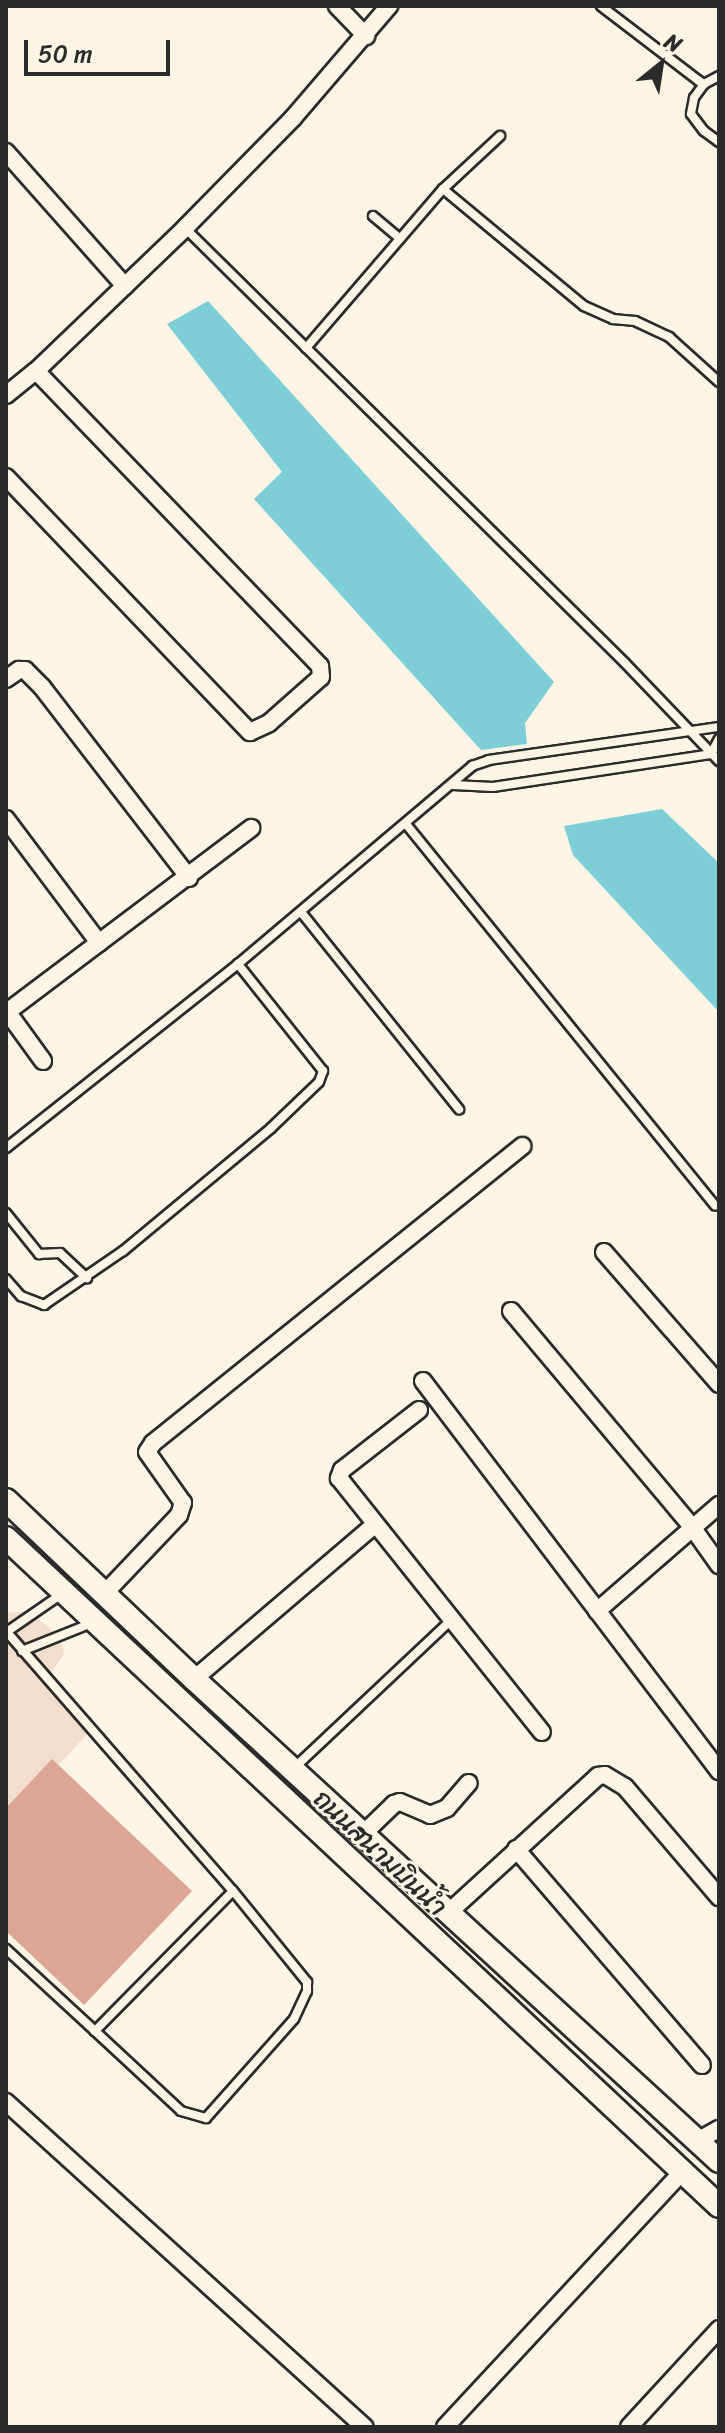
<!DOCTYPE html>
<meta charset="utf-8">
<style>
body{margin:0}
#map{position:relative;width:725px;height:2433px;overflow:hidden;background:#fcf5e5;font-family:Sriracha,"Playpen Sans Thai",sans-serif}
div>[style]{position:absolute}
.built>*{inset:0;background:#f3ddcd}
.water>*{inset:0;background:#7dced6}
.building>*{inset:0;background:#dda595}
.roads{filter:drop-shadow(2px 0 #2b2b2b) drop-shadow(-2px 0 #2b2b2b) drop-shadow(0 2px #2b2b2b) drop-shadow(0 -2px #2b2b2b)}
.lane>*{height:8px;margin:-4px;padding:0 4px;transform-origin:4px;border-radius:4px;background:#fcf5e5}
.street>*{height:16px;margin:-8px;padding:0 8px;transform-origin:8px;border-radius:8px;background:#fcf5e5}
.secondary>*{height:22px;margin:-11px;padding:0 11px;transform-origin:11px;border-radius:11px;background:#fcf5e5}
span{translate:-50% -50%;white-space:nowrap;text-align:center;line-height:1.15;-webkit-text-stroke:6px #fcf5e5;paint-order:stroke}
.street-label{font-size:26px;color:#2b2b2b}
.frame{position:absolute;inset:0;border:8px solid #2b2b2b;pointer-events:none}
.north{position:absolute;left:621px;top:24px;width:80px;height:80px;-webkit-text-stroke:6px #fcf5e5;paint-order:stroke;rotate:30deg;font-size:22px;font-weight:700;line-height:32px;text-align:center;color:#2b2b2b}
.north::after{content:'';display:block;margin:auto;width:28px;height:36px;background:#2b2b2b;clip-path:polygon(50% 0,100% 100%,50% 72%,0 100%)}
.scale{position:absolute;left:24px;top:40px;width:146px;height:36px;box-sizing:border-box;border:4px solid #2b2b2b;border-top:0;padding-left:10px;font-size:24px;line-height:28px;white-space:nowrap;color:#2b2b2b;-webkit-text-stroke:6px #fcf5e5;paint-order:stroke}
</style>
<div id="map">
<div class="built">
<div style="clip-path:polygon(29px 1611px,61px 1638px,64px 1654px,46px 1680px,91px 1730px,6px 1821px,6px 1613px)"></div>
</div>
<div class="water">
<div style="clip-path:polygon(208px 301px,554px 682px,525px 723px,527px 744px,481px 750px,254px 499px,282px 472px,167px 324px)"></div>
<div style="clip-path:polygon(662px 809px,719px 863px,719px 1012px,573px 855px,564px 826px)"></div>
</div>
<div class="building">
<div style="clip-path:polygon(52px 1759px,192px 1891px,84px 2005px,6px 1931px,6px 1808px)"></div>
</div>
<div class="roads">
<div class="lane">
<div style="left:601px;top:6px;width:123px;rotate:37.4deg"></div>
<div style="left:699px;top:81px;width:6px;rotate:31deg"></div>
<div style="left:704px;top:84px;width:17px;rotate:-28deg"></div>
<div style="left:704px;top:84px;width:17px;rotate:126deg"></div>
<div style="left:694px;top:98px;width:16px;rotate:101deg"></div>
<div style="left:691px;top:114px;width:21px;rotate:53deg"></div>
<div style="left:704px;top:131px;width:19px;rotate:36deg"></div>
<div style="left:443px;top:189px;width:183px;rotate:39.7deg"></div>
<div style="left:584px;top:306px;width:32px;rotate:24deg"></div>
<div style="left:613px;top:319px;width:22px;rotate:5deg"></div>
<div style="left:635px;top:321px;width:38px;rotate:25deg"></div>
<div style="left:669px;top:337px;width:67px;rotate:42deg"></div>
<div style="left:373px;top:216px;width:35px;rotate:40deg"></div>
<div style="left:185px;top:228px;width:619px;rotate:44.67deg"></div>
<div style="left:625px;top:663px;width:136px;rotate:46.2deg"></div>
<div style="left:306px;top:348px;width:210px;rotate:-49.3deg"></div>
<div style="left:443px;top:189px;width:78px;rotate:-42.9deg"></div>
<div style="left:711px;top:754px;width:17px;rotate:-62deg"></div>
<div style="left:453px;top:785px;width:40px;rotate:2.9deg"></div>
<div style="left:493px;top:787px;width:220px;rotate:-8.6deg"></div>
<div style="left:406px;top:824px;width:491px;rotate:51deg"></div>
<div style="left:301px;top:912px;width:253px;rotate:51.3deg"></div>
<div style="left:6px;top:1148px;width:296px;rotate:-38.4deg"></div>
<div style="left:238px;top:964px;width:307px;rotate:-40.2deg"></div>
<div style="left:472px;top:766px;width:18px;rotate:-19deg"></div>
<div style="left:489px;top:760px;width:232px;rotate:-8.2deg"></div>
<div style="left:6px;top:1213px;width:53px;rotate:51.2deg"></div>
<div style="left:39px;top:1254px;width:21px;rotate:-3deg"></div>
<div style="left:60px;top:1253px;width:37px;rotate:43deg"></div>
<div style="left:6px;top:1279px;width:23px;rotate:49deg"></div>
<div style="left:21px;top:1296px;width:25px;rotate:21deg"></div>
<div style="left:44px;top:1305px;width:96px;rotate:-34.4deg"></div>
<div style="left:123px;top:1251px;width:192px;rotate:-39.7deg"></div>
<div style="left:271px;top:1128px;width:66px;rotate:-43.8deg"></div>
<div style="left:319px;top:1082px;width:12px;rotate:-70deg"></div>
<div style="left:323px;top:1071px;width:137px;rotate:-128.5deg"></div>
<div style="left:6px;top:1631px;width:345px;rotate:48.9deg"></div>
<div style="left:233px;top:1891px;width:197px;rotate:134.6deg"></div>
<div style="left:95px;top:2031px;width:121px;rotate:-137.3deg"></div>
<div style="left:8px;top:1631px;width:67px;rotate:-34.6deg"></div>
<div style="left:22px;top:1651px;width:75px;rotate:-21.8deg"></div>
<div style="left:293px;top:1769px;width:219px;rotate:-43.3deg"></div>
<div style="left:95px;top:2031px;width:117px;rotate:42.9deg"></div>
<div style="left:181px;top:2111px;width:26px;rotate:16deg"></div>
<div style="left:206px;top:2118px;width:132px;rotate:-48.4deg"></div>
<div style="left:294px;top:2019px;width:31px;rotate:-65deg"></div>
<div style="left:307px;top:1991px;width:9px;rotate:-90deg"></div>
<div style="left:307px;top:1982px;width:117px;rotate:-129.1deg"></div>
</div>
<div class="street">
<div style="left:337px;top:6px;width:42px;rotate:46deg"></div>
<div style="left:6px;top:152px;width:179px;rotate:48.4deg"></div>
<div style="left:6px;top:395px;width:38px;rotate:-39deg"></div>
<div style="left:36px;top:371px;width:207px;rotate:-43.8deg"></div>
<div style="left:185px;top:228px;width:154px;rotate:-45.5deg"></div>
<div style="left:293px;top:118px;width:148px;rotate:-49.4deg"></div>
<div style="left:6px;top:477px;width:353px;rotate:46.3deg"></div>
<div style="left:250px;top:732px;width:21px;rotate:-25deg"></div>
<div style="left:269px;top:723px;width:69px;rotate:-41.5deg"></div>
<div style="left:321px;top:677px;width:11px;rotate:-95deg"></div>
<div style="left:320px;top:666px;width:409px;rotate:-133.9deg"></div>
<div style="left:6px;top:679px;width:16px;rotate:-35deg"></div>
<div style="left:19px;top:670px;width:6px"></div>
<div style="left:25px;top:670px;width:24px;rotate:45deg"></div>
<div style="left:42px;top:687px;width:241px;rotate:52.4deg"></div>
<div style="left:6px;top:819px;width:155px;rotate:53.1deg"></div>
<div style="left:6px;top:1010px;width:63px;rotate:54deg"></div>
<div style="left:7px;top:1012px;width:306px;rotate:-37deg"></div>
<div style="left:604px;top:1252px;width:175px;rotate:48.9deg"></div>
<div style="left:511px;top:1311px;width:282px;rotate:50deg"></div>
<div style="left:692px;top:1527px;width:47px;rotate:54.6deg"></div>
<div style="left:423px;top:1381px;width:490px;rotate:52.8deg"></div>
<div style="left:419px;top:1410px;width:98px;rotate:142.1deg"></div>
<div style="left:342px;top:1470px;width:9px;rotate:111deg"></div>
<div style="left:339px;top:1478px;width:325px;rotate:51.4deg"></div>
<div style="left:104px;top:1594px;width:109px;rotate:-46.5deg"></div>
<div style="left:179px;top:1515px;width:13px;rotate:-72deg"></div>
<div style="left:183px;top:1503px;width:62px;rotate:-125.2deg"></div>
<div style="left:147px;top:1452px;width:11px;rotate:-56deg"></div>
<div style="left:153px;top:1443px;width:474px;rotate:-38.8deg"></div>
<div style="left:597px;top:1611px;width:162px;rotate:-41deg"></div>
<div style="left:194px;top:1679px;width:237px;rotate:-40.5deg"></div>
<div style="left:362px;top:1835px;width:45px;rotate:-44.1deg"></div>
<div style="left:394px;top:1804px;width:6px;rotate:-18deg"></div>
<div style="left:400px;top:1802px;width:33px;rotate:23deg"></div>
<div style="left:430px;top:1815px;width:18px;rotate:-22deg"></div>
<div style="left:447px;top:1808px;width:33px;rotate:-49deg"></div>
<div style="left:516px;top:1849px;width:285px;rotate:49.3deg"></div>
<div style="left:447px;top:1914px;width:205px;rotate:-42.4deg"></div>
<div style="left:598px;top:1776px;width:7px;rotate:-8deg"></div>
<div style="left:605px;top:1775px;width:23px;rotate:31deg"></div>
<div style="left:625px;top:1787px;width:145px;rotate:49.5deg"></div>
<div style="left:6px;top:2102px;width:484px;rotate:42.2deg"></div>
<div style="left:697px;top:2141px;width:25px;rotate:-29deg"></div>
<div style="left:445px;top:2427px;width:348px;rotate:-47.1deg"></div>
<div style="left:629px;top:2427px;width:133px;rotate:-47.4deg"></div>
</div>
<div class="secondary">
<div style="left:6px;top:1500px;width:260px;rotate:43.6deg"></div>
<div style="left:194px;top:1679px;width:713px;rotate:42.55deg"></div>
<div style="left:6px;top:1538px;width:977px;rotate:43.13deg"></div>
</div>
</div>
<div class="street-label">
<span style="left:380px;top:1853px;rotate:43deg">ถนนสนามบินน้ำ</span>
</div>
<div class="frame"></div>
<div class="north">N</div>
<div class="scale">50 m</div>
</div>
